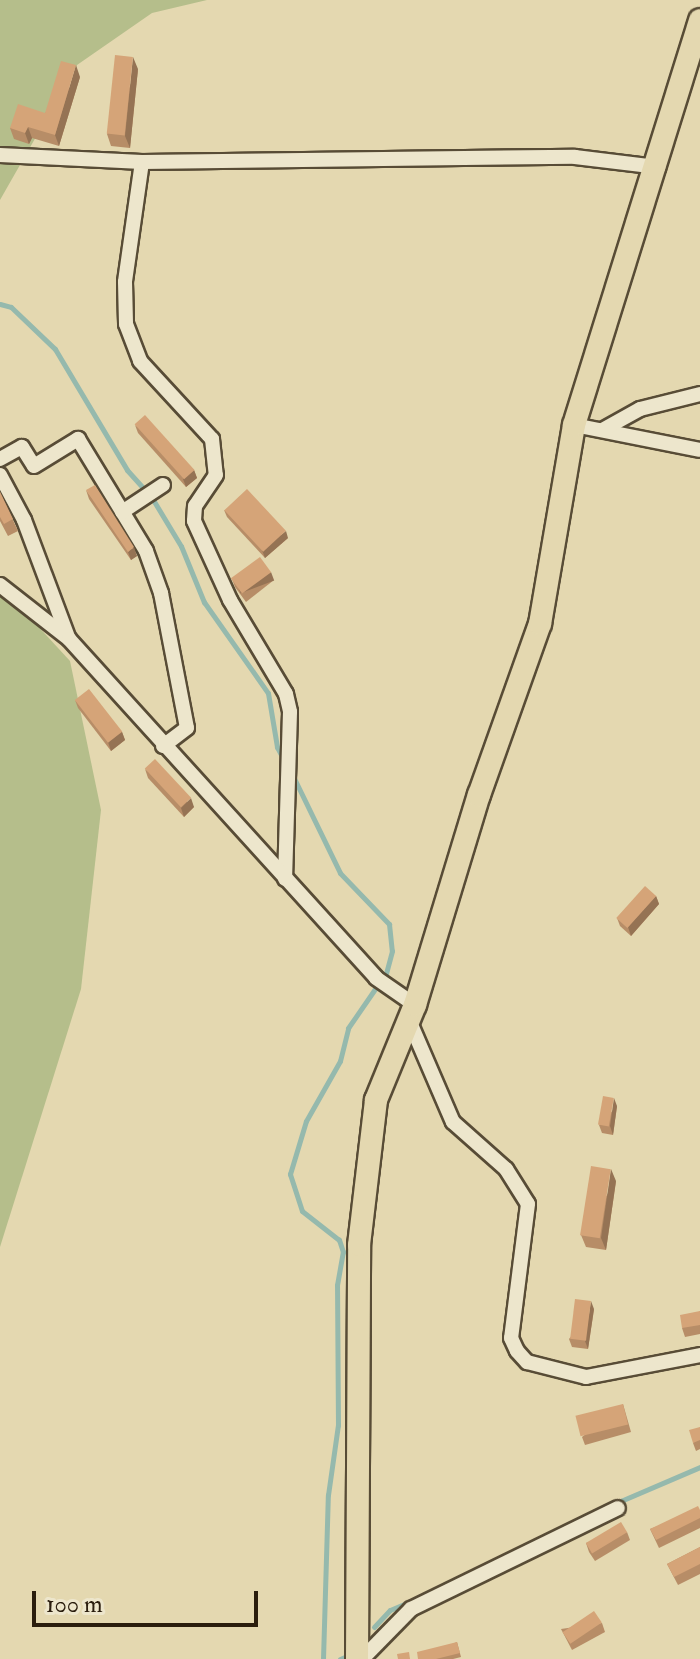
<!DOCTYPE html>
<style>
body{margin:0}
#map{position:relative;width:700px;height:1659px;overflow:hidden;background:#e4d8b0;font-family:"IM FELL Double Pica",serif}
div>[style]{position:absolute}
.green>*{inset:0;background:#b5be8b}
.stream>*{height:5px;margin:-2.5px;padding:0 2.5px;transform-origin:2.5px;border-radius:2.5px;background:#95b9ad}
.roads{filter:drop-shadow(2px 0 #584c36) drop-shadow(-2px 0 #584c36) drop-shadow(0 2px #584c36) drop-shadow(0 -2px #584c36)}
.street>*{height:14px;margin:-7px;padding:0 7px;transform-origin:7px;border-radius:7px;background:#ede6cc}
.primary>*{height:22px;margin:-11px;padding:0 11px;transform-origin:11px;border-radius:11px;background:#e4d8b0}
.wall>*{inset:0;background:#b78d67}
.shaded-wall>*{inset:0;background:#957354;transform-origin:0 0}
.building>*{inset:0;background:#d5a478;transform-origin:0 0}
span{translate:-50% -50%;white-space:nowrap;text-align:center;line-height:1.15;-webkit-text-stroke:6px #ede6cc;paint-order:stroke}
.scale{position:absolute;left:32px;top:1591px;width:226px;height:36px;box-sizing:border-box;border:4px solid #2a1d0d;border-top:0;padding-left:10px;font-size:24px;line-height:28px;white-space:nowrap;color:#2a1d0d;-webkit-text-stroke:6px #ede6cc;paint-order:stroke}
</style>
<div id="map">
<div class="green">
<div style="clip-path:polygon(0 0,207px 0,152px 13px,77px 65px,0 200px)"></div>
<div style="clip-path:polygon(0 585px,70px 661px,101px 810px,81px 989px,0 1247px)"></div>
</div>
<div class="stream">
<div style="left:0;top:304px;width:11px;rotate:15deg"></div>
<div style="left:11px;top:307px;width:61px;rotate:43.7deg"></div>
<div style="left:55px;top:349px;width:141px;rotate:59.2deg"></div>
<div style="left:127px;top:470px;width:38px;rotate:48deg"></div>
<div style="left:152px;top:498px;width:56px;rotate:58.9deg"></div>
<div style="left:181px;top:546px;width:61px;rotate:67.7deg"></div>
<div style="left:204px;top:602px;width:111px;rotate:54.9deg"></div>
<div style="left:268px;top:693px;width:55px;rotate:80.5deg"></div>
<div style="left:277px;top:747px;width:17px;rotate:62deg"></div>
<div style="left:292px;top:774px;width:110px;rotate:64.1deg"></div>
<div style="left:340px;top:873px;width:71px;rotate:46.1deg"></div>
<div style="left:389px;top:924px;width:27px;rotate:84deg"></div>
<div style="left:392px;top:951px;width:27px;rotate:105deg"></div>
<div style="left:602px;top:1509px;width:107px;rotate:-23.2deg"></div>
<div style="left:374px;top:1627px;width:23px;rotate:-47deg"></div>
<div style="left:390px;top:1610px;width:41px;rotate:-22.8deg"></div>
<div style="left:323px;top:1659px;width:164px;rotate:-88.3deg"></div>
<div style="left:328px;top:1495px;width:71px;rotate:-81.9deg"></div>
<div style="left:338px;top:1425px;width:140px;rotate:-90.4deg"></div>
<div style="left:337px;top:1285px;width:34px;rotate:-80deg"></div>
<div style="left:343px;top:1252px;width:13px;rotate:-108deg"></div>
<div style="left:339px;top:1240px;width:47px;rotate:-141.9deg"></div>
<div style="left:302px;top:1211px;width:39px;rotate:-108deg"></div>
<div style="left:290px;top:1174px;width:55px;rotate:-73.2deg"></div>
<div style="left:306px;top:1121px;width:69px;rotate:-60.5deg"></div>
<div style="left:340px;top:1061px;width:34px;rotate:-76deg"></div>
<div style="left:348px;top:1028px;width:51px;rotate:-55.4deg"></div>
<div style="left:340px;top:1659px;width:5px;rotate:-22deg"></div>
</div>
<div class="roads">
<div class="street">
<div style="left:0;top:155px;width:142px;rotate:2.8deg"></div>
<div style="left:142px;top:162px;width:433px;rotate:-0.7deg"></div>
<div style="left:575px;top:157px;width:84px;rotate:6.9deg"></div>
<div style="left:142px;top:162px;width:121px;rotate:98.1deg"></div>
<div style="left:125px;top:282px;width:42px;rotate:88.6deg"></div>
<div style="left:126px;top:324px;width:40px;rotate:69deg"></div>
<div style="left:140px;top:361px;width:106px;rotate:47.3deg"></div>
<div style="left:212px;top:439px;width:36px;rotate:84deg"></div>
<div style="left:216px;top:475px;width:37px;rotate:124deg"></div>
<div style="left:195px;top:506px;width:15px;rotate:94deg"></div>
<div style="left:194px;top:521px;width:87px;rotate:65.5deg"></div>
<div style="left:230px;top:600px;width:109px;rotate:59.2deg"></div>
<div style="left:286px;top:694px;width:18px;rotate:77deg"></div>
<div style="left:290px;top:712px;width:167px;rotate:91.7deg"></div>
<div style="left:574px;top:425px;width:128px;rotate:11.2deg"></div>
<div style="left:604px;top:429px;width:41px;rotate:-29.1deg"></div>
<div style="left:640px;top:409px;width:62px;rotate:-14deg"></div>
<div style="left:0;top:459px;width:25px;rotate:-29deg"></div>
<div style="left:22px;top:447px;width:22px;rotate:58deg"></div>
<div style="left:34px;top:466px;width:52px;rotate:-31.5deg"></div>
<div style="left:78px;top:439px;width:131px;rotate:58.7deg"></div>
<div style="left:146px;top:551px;width:45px;rotate:70.3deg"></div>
<div style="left:161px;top:593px;width:137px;rotate:79.1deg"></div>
<div style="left:187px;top:728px;width:30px;rotate:143deg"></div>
<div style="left:0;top:475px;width:51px;rotate:61.9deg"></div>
<div style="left:24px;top:520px;width:125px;rotate:69.4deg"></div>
<div style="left:122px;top:512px;width:49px;rotate:-33.4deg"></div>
<div style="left:0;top:585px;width:88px;rotate:38deg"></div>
<div style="left:69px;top:639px;width:457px;rotate:47.8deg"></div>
<div style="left:376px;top:978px;width:47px;rotate:34.7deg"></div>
<div style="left:409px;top:1020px;width:111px;rotate:66.7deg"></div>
<div style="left:453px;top:1122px;width:71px;rotate:41.6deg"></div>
<div style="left:506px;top:1169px;width:41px;rotate:57.8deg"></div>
<div style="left:528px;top:1204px;width:135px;rotate:97.2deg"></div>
<div style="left:511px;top:1338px;width:14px;rotate:65deg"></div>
<div style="left:517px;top:1351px;width:15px;rotate:48deg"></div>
<div style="left:527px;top:1362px;width:61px;rotate:14.3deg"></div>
<div style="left:586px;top:1377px;width:116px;rotate:-10.9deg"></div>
<div style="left:362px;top:1659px;width:70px;rotate:-45.6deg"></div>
<div style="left:411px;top:1609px;width:230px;rotate:-26deg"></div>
</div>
<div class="primary">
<div style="left:357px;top:1659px;width:414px;rotate:-89.7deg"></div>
<div style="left:359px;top:1245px;width:146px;rotate:-83.3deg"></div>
<div style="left:376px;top:1100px;width:103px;rotate:-67.7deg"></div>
<div style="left:415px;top:1005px;width:220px;rotate:-73.1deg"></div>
<div style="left:479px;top:795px;width:182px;rotate:-70.4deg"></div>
<div style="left:540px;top:624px;width:202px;rotate:-80.3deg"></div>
<div style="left:574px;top:425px;width:424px;rotate:-72.7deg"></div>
</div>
</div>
<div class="wall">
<div style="clip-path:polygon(138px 69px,130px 148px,111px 146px,107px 134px)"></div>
<div style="clip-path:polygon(80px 77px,59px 146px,32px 138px,29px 144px,14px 139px,10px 128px,45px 113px)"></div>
<div style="clip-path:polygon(135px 425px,194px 470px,197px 478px,186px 487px,138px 433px)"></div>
<div style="clip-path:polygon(86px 490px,137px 556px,131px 560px,89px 499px)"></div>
<div style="clip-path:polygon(0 492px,18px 531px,8px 536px,0 521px)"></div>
<div style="clip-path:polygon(224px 510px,288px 538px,265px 558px,227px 517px)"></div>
<div style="clip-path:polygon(232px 579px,274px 580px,246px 602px,235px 587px)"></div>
<div style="clip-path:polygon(75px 700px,122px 732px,125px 740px,111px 751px,78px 708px)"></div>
<div style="clip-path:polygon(145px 769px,194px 807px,184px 817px,148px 778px)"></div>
<div style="clip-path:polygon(656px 896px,659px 904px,631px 936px,620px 926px,617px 918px)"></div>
<div style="clip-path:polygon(617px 1106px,613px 1135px,602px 1133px,599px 1125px)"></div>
<div style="clip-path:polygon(616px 1181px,606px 1250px,586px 1247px,581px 1235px)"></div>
<div style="clip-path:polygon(594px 1309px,588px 1349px,572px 1347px,569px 1339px)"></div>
<div style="clip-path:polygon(700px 1311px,700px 1334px,685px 1337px,682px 1328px)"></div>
<div style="clip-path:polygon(623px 1404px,631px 1432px,585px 1445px,582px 1437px)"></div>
<div style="clip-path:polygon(700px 1427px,700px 1449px,696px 1451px,693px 1443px)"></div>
<div style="clip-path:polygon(700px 1510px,700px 1528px,659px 1548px,650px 1529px)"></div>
<div style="clip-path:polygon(627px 1532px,630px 1540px,595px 1561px,589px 1552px,586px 1543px)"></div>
<div style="clip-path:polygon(700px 1547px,700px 1574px,678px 1585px,667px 1564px)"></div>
<div style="clip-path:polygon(602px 1623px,605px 1632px,572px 1650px,561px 1629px)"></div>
<div style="clip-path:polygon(457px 1642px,461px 1657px,453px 1659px,418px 1659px)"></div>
</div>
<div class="shaded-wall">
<div style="clip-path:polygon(133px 57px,138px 69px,130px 148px,125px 136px)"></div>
<div style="clip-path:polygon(76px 65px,80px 77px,59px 146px,55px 135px)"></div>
<div style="clip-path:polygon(28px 127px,32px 138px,29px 144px,25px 133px)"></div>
<div style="clip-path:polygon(194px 470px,197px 478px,186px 487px,183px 479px)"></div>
<div style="clip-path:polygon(286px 531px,288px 538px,265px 558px,262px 550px)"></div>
<div style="clip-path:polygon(134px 547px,137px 556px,131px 560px,128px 552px)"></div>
<div style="left:271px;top:572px;width:9px;height:36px;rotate:69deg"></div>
<div style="clip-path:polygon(122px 732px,125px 740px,111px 751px,108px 742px)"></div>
<div style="clip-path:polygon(191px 798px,194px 807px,184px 817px,181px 808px)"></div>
<div style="clip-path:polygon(656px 896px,659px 904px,631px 936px,628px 927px)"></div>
<div style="clip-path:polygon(614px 1098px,617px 1106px,613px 1135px,610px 1126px)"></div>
<div style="clip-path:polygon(611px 1169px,616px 1181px,606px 1250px,601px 1238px)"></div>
<div style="clip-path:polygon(591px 1301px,594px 1309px,588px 1349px,585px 1341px)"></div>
</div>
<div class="building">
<div style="left:115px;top:55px;width:18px;height:79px;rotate:6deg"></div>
<div style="clip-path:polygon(61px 61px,76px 65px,55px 135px,28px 127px,25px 133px,10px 128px,18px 104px,45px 113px)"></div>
<div style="left:145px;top:415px;width:74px;height:14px;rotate:48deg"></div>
<div style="clip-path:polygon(95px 485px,134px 547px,128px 552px,86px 490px)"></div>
<div style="left:247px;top:489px;width:57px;height:31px;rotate:47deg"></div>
<div style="clip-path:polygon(0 492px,13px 519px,4px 524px,0 517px)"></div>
<div style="left:260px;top:557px;width:19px;height:36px;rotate:54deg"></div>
<div style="left:89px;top:689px;width:54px;height:18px;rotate:52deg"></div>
<div style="left:155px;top:759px;width:53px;height:14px;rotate:47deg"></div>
<div style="left:645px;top:886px;width:15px;height:43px;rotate:42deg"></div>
<div style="left:603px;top:1096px;width:11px;height:29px;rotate:10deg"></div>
<div style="left:591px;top:1166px;width:20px;height:70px;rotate:9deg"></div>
<div style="left:575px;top:1299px;width:16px;height:40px;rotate:7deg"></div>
<div style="clip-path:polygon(700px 1311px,700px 1325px,682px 1328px,680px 1315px)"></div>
<div style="left:623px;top:1404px;width:21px;height:49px;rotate:76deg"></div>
<div style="clip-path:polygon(700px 1427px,700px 1440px,693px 1443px,689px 1430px)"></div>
<div style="clip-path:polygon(698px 1506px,700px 1510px,700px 1518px,656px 1540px,650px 1529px)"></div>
<div style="left:621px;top:1522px;width:12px;height:41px;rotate:59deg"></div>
<div style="clip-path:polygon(700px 1547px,700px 1564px,674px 1577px,667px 1564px)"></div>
<div style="left:594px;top:1611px;width:14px;height:38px;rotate:56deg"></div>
<div style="clip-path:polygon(457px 1642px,460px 1653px,436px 1659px,418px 1659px,417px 1652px)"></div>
<div style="clip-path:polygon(409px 1652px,410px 1659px,398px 1659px,397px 1654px)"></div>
</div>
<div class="scale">100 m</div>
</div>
